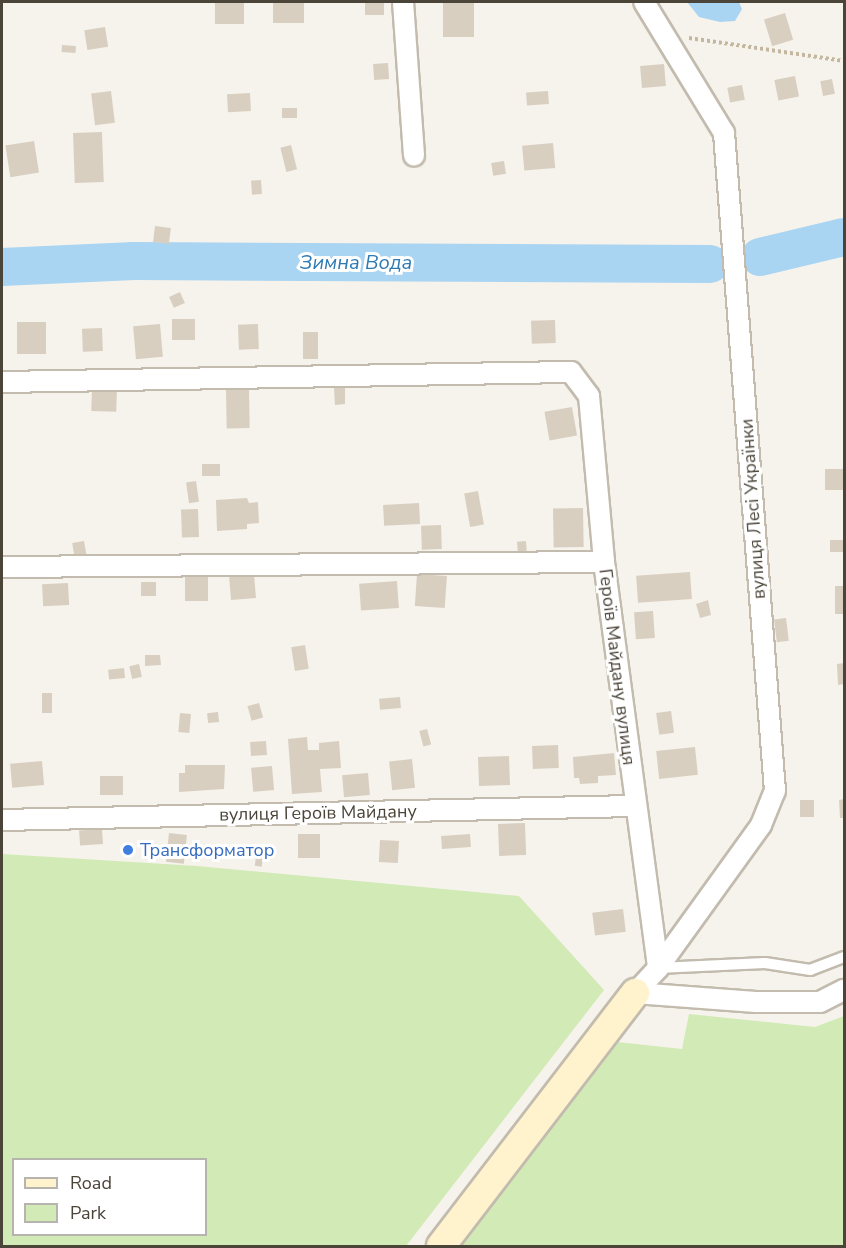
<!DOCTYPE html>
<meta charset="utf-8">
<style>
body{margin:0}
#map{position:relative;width:846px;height:1248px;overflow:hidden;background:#f6f3ec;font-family:"Nunito Sans",sans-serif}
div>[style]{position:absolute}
.green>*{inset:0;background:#d2eab5}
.water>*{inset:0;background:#a9d4f2}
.river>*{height:38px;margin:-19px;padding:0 19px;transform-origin:19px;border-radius:19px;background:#a9d4f2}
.building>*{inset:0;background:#d8cfc1;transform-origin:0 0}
.path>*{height:4px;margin-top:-2px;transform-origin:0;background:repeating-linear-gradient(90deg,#c4b79f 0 3px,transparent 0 6px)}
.roads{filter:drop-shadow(2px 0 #c2bbae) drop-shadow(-2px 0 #c2bbae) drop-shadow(0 2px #c2bbae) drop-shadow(0 -2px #c2bbae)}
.lane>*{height:10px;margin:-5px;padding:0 5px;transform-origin:5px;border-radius:5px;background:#fff}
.street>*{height:20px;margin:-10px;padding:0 10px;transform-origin:10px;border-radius:10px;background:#fff}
.secondary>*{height:28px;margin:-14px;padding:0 14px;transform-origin:14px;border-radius:14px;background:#fff3cd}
.dots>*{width:16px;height:16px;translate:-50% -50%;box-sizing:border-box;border:3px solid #fff;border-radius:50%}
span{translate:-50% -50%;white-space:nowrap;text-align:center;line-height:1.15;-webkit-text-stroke:6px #fff;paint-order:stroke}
.street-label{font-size:18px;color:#4b4439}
.shop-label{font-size:18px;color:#366cbe}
.left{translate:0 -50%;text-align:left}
.water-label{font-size:20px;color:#2e7ab2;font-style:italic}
.frame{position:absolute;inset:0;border:3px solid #4b4439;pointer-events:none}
.legend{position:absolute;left:12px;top:1158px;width:195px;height:78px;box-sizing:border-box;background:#fff;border:2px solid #b7b4b0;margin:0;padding:8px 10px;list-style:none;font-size:18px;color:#4b4439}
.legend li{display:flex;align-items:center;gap:12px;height:30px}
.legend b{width:30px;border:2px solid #b7b4b0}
</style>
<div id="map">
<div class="green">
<div style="clip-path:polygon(evenodd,2px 854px,197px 866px,519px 896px,604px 990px,406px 1246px,2px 1246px,2px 854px,14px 1160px,206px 1160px,206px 1234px,14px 1234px,14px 1160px)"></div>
<div style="clip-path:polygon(689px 1014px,815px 1027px,844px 1016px,844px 1246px,447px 1246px,599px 1040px,682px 1049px)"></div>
</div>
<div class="water">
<div style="clip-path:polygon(687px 2px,739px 2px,742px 9px,735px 21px,720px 22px,699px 17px)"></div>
</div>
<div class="river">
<div style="left:760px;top:257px;width:86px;rotate:-13.4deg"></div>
<div style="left:2px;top:267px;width:132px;rotate:-2.6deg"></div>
<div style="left:134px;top:261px;width:576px;rotate:0.3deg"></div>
</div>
<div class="building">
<div style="left:215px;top:2px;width:29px;height:22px"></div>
<div style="left:273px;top:2px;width:31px;height:21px"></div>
<div style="left:365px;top:2px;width:19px;height:13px"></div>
<div style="left:443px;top:2px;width:31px;height:35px"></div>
<div style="left:785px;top:13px;width:28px;height:22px;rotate:73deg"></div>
<div style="left:105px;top:27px;width:20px;height:21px;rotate:81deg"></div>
<div style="left:62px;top:45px;width:14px;height:7px;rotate:4deg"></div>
<div style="left:388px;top:63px;width:16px;height:15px;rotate:86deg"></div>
<div style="left:664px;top:64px;width:22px;height:24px;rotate:85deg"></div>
<div style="left:795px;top:76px;width:21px;height:21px;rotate:79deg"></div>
<div style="left:832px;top:79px;width:15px;height:12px;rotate:79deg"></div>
<div style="left:742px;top:85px;width:15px;height:15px;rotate:79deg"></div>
<div style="left:111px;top:91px;width:32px;height:20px;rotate:83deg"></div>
<div style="left:548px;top:91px;width:13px;height:22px;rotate:86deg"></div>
<div style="left:250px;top:93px;width:18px;height:23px;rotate:87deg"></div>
<div style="left:282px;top:108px;width:15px;height:10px"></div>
<div style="left:102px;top:132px;width:50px;height:29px;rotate:88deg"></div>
<div style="left:34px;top:141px;width:32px;height:29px;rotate:81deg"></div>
<div style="left:553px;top:143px;width:25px;height:31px;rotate:85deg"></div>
<div style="left:291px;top:145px;width:25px;height:11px;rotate:76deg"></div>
<div style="left:504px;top:161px;width:13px;height:13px;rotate:81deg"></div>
<div style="left:261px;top:180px;width:14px;height:10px;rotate:86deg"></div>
<div style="left:155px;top:226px;width:16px;height:16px;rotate:7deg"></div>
<div style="left:180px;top:292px;width:12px;height:12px;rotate:66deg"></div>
<div style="left:172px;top:319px;width:23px;height:21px"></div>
<div style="left:555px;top:320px;width:23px;height:24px;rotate:88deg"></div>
<div style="left:17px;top:322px;width:29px;height:32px"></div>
<div style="left:160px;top:324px;width:33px;height:27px;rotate:85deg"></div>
<div style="left:258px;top:324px;width:25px;height:20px;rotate:88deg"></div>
<div style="left:102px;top:328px;width:23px;height:20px;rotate:88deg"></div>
<div style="left:318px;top:332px;width:27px;height:15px;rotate:90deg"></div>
<div style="clip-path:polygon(334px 388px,345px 388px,345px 404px,335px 405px)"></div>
<div style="left:92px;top:389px;width:25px;height:22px;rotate:2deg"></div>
<div style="left:249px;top:389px;width:39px;height:23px;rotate:89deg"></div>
<div style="left:572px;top:407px;width:29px;height:28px;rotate:80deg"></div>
<div style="left:202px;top:464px;width:18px;height:12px"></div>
<div style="left:844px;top:469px;width:21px;height:19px;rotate:90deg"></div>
<div style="left:196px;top:481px;width:21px;height:10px;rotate:82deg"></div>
<div style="left:478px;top:491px;width:34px;height:14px;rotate:80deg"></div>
<div style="clip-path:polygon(247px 498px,249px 503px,258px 502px,259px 523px,247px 524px,247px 529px,217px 531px,216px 500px)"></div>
<div style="left:419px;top:503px;width:21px;height:36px;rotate:87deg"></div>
<div style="left:583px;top:508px;width:39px;height:30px;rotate:89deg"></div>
<div style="left:198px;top:509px;width:28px;height:17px;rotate:88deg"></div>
<div style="left:441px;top:525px;width:24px;height:20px;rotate:88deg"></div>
<div style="left:844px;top:540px;width:12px;height:14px;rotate:90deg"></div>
<div style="left:84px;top:541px;width:23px;height:12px;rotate:80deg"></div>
<div style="left:526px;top:541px;width:14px;height:9px;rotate:86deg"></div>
<div style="left:690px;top:572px;width:27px;height:54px;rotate:86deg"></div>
<div style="left:417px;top:574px;width:30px;height:32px;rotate:4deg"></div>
<div style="left:185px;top:575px;width:23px;height:26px"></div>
<div style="left:254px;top:575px;width:23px;height:25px;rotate:85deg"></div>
<div style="left:397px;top:581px;width:27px;height:38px;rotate:86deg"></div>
<div style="left:141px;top:582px;width:15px;height:14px"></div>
<div style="left:68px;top:583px;width:22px;height:26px;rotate:87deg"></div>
<div style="left:835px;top:586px;width:9px;height:28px"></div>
<div style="clip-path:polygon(708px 600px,711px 615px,700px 618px,696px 604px)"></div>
<div style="left:653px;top:611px;width:27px;height:19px;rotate:86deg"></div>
<div style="left:786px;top:618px;width:23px;height:12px;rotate:83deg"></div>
<div style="left:305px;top:645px;width:24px;height:14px;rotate:81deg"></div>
<div style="clip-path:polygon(145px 655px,160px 655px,161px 665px,145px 666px)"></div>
<div style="clip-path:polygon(844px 663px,844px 684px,838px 685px,837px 664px)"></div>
<div style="left:139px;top:664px;width:13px;height:10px;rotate:77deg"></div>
<div style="left:124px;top:668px;width:10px;height:16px;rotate:84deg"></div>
<div style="left:52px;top:693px;width:20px;height:10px;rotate:90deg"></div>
<div style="left:400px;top:697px;width:11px;height:21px;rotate:85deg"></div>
<div style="left:259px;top:703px;width:15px;height:12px;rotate:74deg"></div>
<div style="left:671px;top:711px;width:22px;height:15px;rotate:82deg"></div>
<div style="left:218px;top:712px;width:10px;height:11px;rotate:84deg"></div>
<div style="left:180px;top:713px;width:11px;height:19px;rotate:5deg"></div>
<div style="left:427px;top:729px;width:16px;height:8px;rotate:75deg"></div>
<div style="clip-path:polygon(307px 737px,308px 750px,319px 750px,319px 743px,339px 741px,341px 768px,320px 769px,322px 792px,292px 794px,288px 739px)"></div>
<div style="left:266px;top:741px;width:14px;height:16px;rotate:86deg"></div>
<div style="left:558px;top:745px;width:23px;height:26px;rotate:88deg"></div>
<div style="left:695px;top:747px;width:28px;height:39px;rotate:84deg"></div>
<div style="clip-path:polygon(614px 753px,616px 775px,598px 776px,598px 783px,580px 784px,579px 778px,574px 778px,573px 757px)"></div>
<div style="left:509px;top:756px;width:29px;height:31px;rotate:88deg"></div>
<div style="left:412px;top:759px;width:29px;height:23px;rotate:84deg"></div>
<div style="left:42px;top:761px;width:24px;height:32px;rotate:85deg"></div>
<div style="clip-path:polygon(185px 765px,225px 765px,224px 789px,179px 792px,179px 773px,185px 773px)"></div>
<div style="left:272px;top:766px;width:24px;height:21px;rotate:85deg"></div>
<div style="left:368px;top:773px;width:22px;height:26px;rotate:85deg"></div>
<div style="left:100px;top:776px;width:23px;height:19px"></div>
<div style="clip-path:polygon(844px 799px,844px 818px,840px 818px,839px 800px)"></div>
<div style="left:800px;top:800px;width:14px;height:17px"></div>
<div style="left:525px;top:823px;width:32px;height:27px;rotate:88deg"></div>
<div style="left:102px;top:829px;width:15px;height:23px;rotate:86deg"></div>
<div style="left:169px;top:833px;width:18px;height:29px;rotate:6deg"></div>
<div style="left:320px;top:834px;width:24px;height:22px;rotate:90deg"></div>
<div style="left:470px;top:834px;width:13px;height:29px;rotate:86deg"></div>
<div style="left:380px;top:840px;width:19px;height:22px;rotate:3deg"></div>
<div style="left:257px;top:850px;width:7px;height:16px;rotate:8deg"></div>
<div style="left:623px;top:909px;width:23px;height:31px;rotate:83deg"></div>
</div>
<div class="path">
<div style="left:689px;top:38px;width:157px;rotate:8.4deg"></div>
</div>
<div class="roads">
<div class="lane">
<div style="left:658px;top:968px;width:107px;rotate:-2.7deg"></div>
<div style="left:765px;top:963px;width:46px;rotate:8.8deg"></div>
<div style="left:810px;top:970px;width:36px;rotate:-21deg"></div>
</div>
<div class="street">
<div style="left:403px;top:2px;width:154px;rotate:85.9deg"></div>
<div style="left:2px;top:382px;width:569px;rotate:-1.01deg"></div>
<div style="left:571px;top:372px;width:30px;rotate:53deg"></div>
<div style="left:589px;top:396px;width:167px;rotate:84.8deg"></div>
<div style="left:604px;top:562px;width:410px;rotate:82.4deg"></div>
<div style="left:2px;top:567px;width:602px;rotate:-0.48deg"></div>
<div style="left:2px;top:820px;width:632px;rotate:-1.27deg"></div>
<div style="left:635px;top:993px;width:34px;rotate:-47deg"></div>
<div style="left:658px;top:968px;width:176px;rotate:-54.2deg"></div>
<div style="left:761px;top:825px;width:37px;rotate:-68deg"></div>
<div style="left:775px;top:791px;width:660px;rotate:-94.43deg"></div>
<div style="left:724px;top:133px;width:153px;rotate:-121.4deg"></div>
<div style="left:635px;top:993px;width:121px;rotate:4.3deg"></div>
<div style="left:756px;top:1002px;width:64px"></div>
<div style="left:820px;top:1002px;width:27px;rotate:-27deg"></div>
</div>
<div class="secondary">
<div style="left:441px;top:1246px;width:319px;rotate:-52.5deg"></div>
</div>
</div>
<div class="dots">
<div style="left:128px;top:850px;background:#3f7fe0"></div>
</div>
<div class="street-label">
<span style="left:753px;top:509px;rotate:-94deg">вулиця Лесі Українки</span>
<span style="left:617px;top:667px;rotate:83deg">Героїв Майдану вулиця</span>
<span style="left:318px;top:813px;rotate:-1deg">вулиця Героїв Майдану</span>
</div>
<div class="shop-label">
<span class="left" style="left:140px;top:850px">Трансформатор</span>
</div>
<div class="water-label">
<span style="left:356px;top:262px">Зимна Вода</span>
</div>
<div class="frame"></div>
<ul class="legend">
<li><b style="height:8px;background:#fff3cd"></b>Road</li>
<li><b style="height:16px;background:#d2eab5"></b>Park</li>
</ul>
</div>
